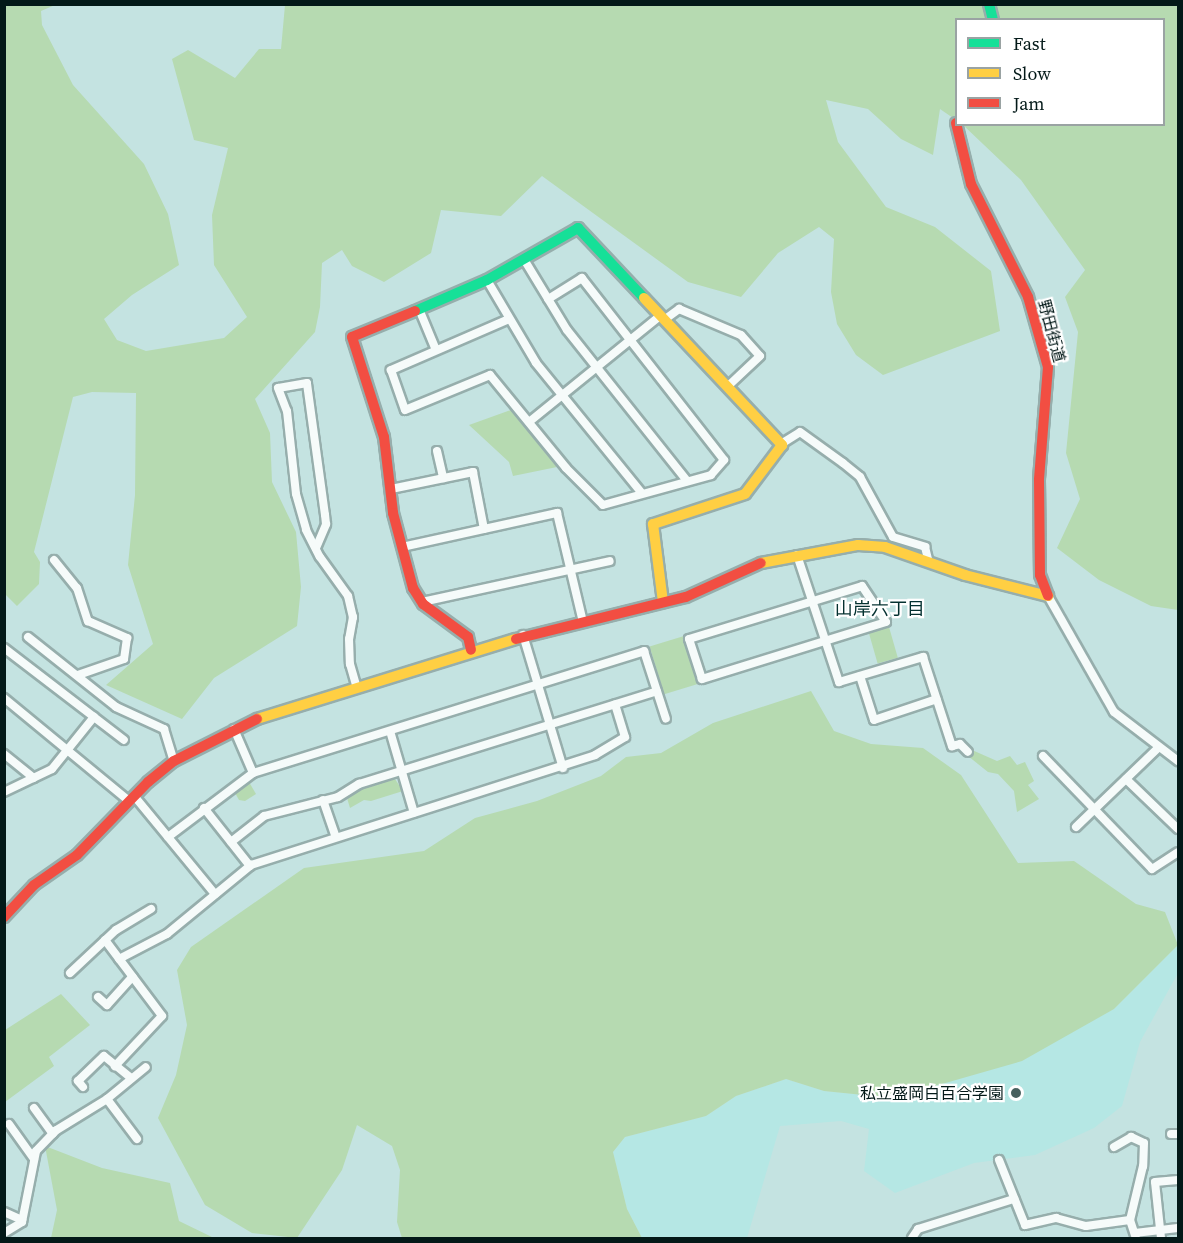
<!DOCTYPE html>
<meta charset="utf-8">
<style>
body{margin:0}
#map{position:relative;width:1183px;height:1243px;overflow:hidden;background:#c4e3e1;font-family:"Source Serif 4","Noto Sans JP",serif}
div>[style]{position:absolute}
.built>*{inset:0;background:#b5e7e4}
.green>*{inset:0;background:#b6dab1;transform-origin:0 0}
.roads{filter:drop-shadow(2px 0 #96aeac) drop-shadow(-2px 0 #96aeac) drop-shadow(0 2px #96aeac) drop-shadow(0 -2px #96aeac)}
.street>*{height:8px;margin:-4px;padding:0 4px;transform-origin:4px;border-radius:4px;background:#f6fbfa}
.fast>*{height:10px;margin:-5px;padding:0 5px;transform-origin:5px;border-radius:5px;background:#16e098}
.slow>*{height:10px;margin:-5px;padding:0 5px;transform-origin:5px;border-radius:5px;background:#ffcf43}
.jam>*{height:10px;margin:-5px;padding:0 5px;transform-origin:5px;border-radius:5px;background:#f24e42}
.dots>*{width:16px;height:16px;translate:-50% -50%;box-sizing:border-box;border:3px solid #fff;border-radius:50%}
span{translate:-50% -50%;white-space:nowrap;text-align:center;line-height:1.15;-webkit-text-stroke:4.5px #fff;paint-order:stroke}
.street-label{font-size:16px;color:#031918}
.poi-label{font-size:16px;color:#031918}
.right{translate:-100% -50%;text-align:right}
.neighbourhood-label{font-size:18px;color:#043130}
.frame{position:absolute;inset:0;border:6px solid #031918;pointer-events:none}
.legend{position:absolute;left:955px;top:18px;width:210px;height:108px;box-sizing:border-box;background:#fff;border:2px solid #9aa3a3;margin:0;padding:8px 10px;list-style:none;font-size:18px;color:#031918}
.legend li{display:flex;align-items:center;gap:12px;height:30px}
.legend b{width:30px;border:2px solid #9aa3a3}
</style>
<div id="map">
<div class="built">
<div style="clip-path:polygon(1178px 945px,1178px 973px,1140px 1042px,1122px 1106px,1094px 1128px,1035px 1155px,974px 1163px,895px 1193px,864px 1171px,869px 1129px,841px 1121px,780px 1126px,747px 1238px,642px 1238px,627px 1209px,613px 1152px,625px 1137px,706px 1116px,736px 1096px,786px 1079px,824px 1091px,893px 1098px,943px 1082px,1114px 1009px)"></div>
</div>
<div class="green">
<div style="clip-path:polygon(4px 5px,55px 5px,41px 11px,42px 25px,73px 85px,144px 164px,168px 214px,179px 265px,132px 295px,104px 319px,117px 340px,146px 351px,224px 338px,247px 317px,214px 265px,212px 215px,228px 148px,194px 140px,172px 59px,188px 50px,235px 78px,259px 49px,281px 49px,285px 5px,1178px 5px,1178px 610px,1151px 606px,1099px 580px,1057px 548px,1080px 499px,1066px 453px,1078px 332px,1065px 297px,1085px 270px,1021px 180px,963px 125px,1164px 124px,1164px 20px,956px 20px,956px 120px,940px 109px,933px 155px,901px 139px,868px 109px,826px 100px,838px 142px,886px 207px,935px 227px,991px 271px,1000px 331px,883px 375px,856px 355px,837px 324px,831px 292px,834px 239px,819px 227px,778px 253px,741px 297px,688px 282px,542px 176px,501px 216px,441px 210px,431px 253px,384px 282px,352px 266px,342px 250px,322px 263px,320px 307px,315px 332px,255px 399px,270px 433px,272px 482px,296px 532px,301px 587px,297px 626px,214px 678px,182px 719px,106px 685px,153px 644px,128px 565px,135px 495px,136px 393px,92px 392px,73px 397px,34px 552px,40px 562px,39px 584px,17px 606px,5px 594px)"></div>
<div style="clip-path:polygon(511px 410px,557px 467px,513px 476px,509px 462px,469px 425px)"></div>
<div style="left:889px;top:627px;width:32px;height:21px;rotate:74deg"></div>
<div style="left:684px;top:636px;width:50px;height:36px;rotate:73deg"></div>
<div style="clip-path:polygon(811px 691px,834px 731px,871px 744px,923px 748px,961px 775px,1018px 863px,1074px 861px,1136px 904px,1165px 912px,1178px 945px,1114px 1009px,1022px 1061px,893px 1098px,824px 1091px,786px 1079px,736px 1096px,706px 1116px,625px 1137px,613px 1152px,627px 1209px,642px 1238px,402px 1238px,397px 1222px,400px 1170px,392px 1146px,357px 1125px,342px 1170px,297px 1238px,252px 1233px,205px 1205px,158px 1118px,176px 1075px,187px 1025px,177px 970px,191px 947px,304px 868px,424px 851px,475px 818px,537px 801px,601px 776px,626px 757px,661px 753px,713px 723px)"></div>
<div style="clip-path:polygon(972px 750px,997px 761px,1010px 756px,1017px 765px,1025px 762px,1034px 781px,1028px 785px,1039px 799px,1017px 812px,1014px 791px,998px 774px,988px 772px,968px 756px)"></div>
<div style="clip-path:polygon(395px 779px,403px 791px,371px 801px,364px 800px,350px 808px,347px 798px,357px 790px)"></div>
<div style="clip-path:polygon(249px 782px,256px 794px,245px 801px,239px 800px,234px 791px)"></div>
<div style="clip-path:polygon(61px 994px,90px 1025px,49px 1057px,54px 1066px,5px 1102px,5px 1030px)"></div>
<div style="clip-path:polygon(45px 1146px,102px 1168px,170px 1183px,179px 1221px,214px 1238px,51px 1238px,57px 1210px)"></div>
</div>
<div class="roads">
<div class="street">
<div style="left:525px;top:261px;width:81px;rotate:58.7deg"></div>
<div style="left:567px;top:330px;width:193px;rotate:51.5deg"></div>
<div style="left:487px;top:280px;width:96px;rotate:59.4deg"></div>
<div style="left:536px;top:363px;width:166px;rotate:50.9deg"></div>
<div style="left:419px;top:309px;width:44px;rotate:67.5deg"></div>
<div style="left:509px;top:319px;width:129px;rotate:156.6deg"></div>
<div style="left:391px;top:370px;width:42px;rotate:70.7deg"></div>
<div style="left:405px;top:410px;width:92px;rotate:-22.4deg"></div>
<div style="left:490px;top:375px;width:120px;rotate:50.7deg"></div>
<div style="left:566px;top:468px;width:52px;rotate:45deg"></div>
<div style="left:603px;top:505px;width:112px;rotate:-15.5deg"></div>
<div style="left:711px;top:475px;width:20px;rotate:-49deg"></div>
<div style="left:724px;top:460px;width:231px;rotate:-128deg"></div>
<div style="left:582px;top:278px;width:40px;rotate:148deg"></div>
<div style="left:664px;top:320px;width:19px;rotate:-36deg"></div>
<div style="left:679px;top:309px;width:67px;rotate:22.8deg"></div>
<div style="left:741px;top:335px;width:28px;rotate:48deg"></div>
<div style="left:760px;top:356px;width:45px;rotate:136.8deg"></div>
<div style="left:529px;top:422px;width:169px;rotate:-39deg"></div>
<div style="left:781px;top:444px;width:22px;rotate:-32deg"></div>
<div style="left:800px;top:432px;width:53px;rotate:35.8deg"></div>
<div style="left:843px;top:463px;width:22px;rotate:39deg"></div>
<div style="left:860px;top:477px;width:68px;rotate:61.2deg"></div>
<div style="left:893px;top:537px;width:34px;rotate:17deg"></div>
<div style="left:925px;top:547px;width:12px;rotate:76deg"></div>
<div style="left:437px;top:451px;width:28px;rotate:77deg"></div>
<div style="left:391px;top:489px;width:84px;rotate:-11.7deg"></div>
<div style="left:473px;top:472px;width:58px;rotate:79.1deg"></div>
<div style="left:402px;top:547px;width:159px;rotate:-12.4deg"></div>
<div style="left:557px;top:513px;width:112px;rotate:76.6deg"></div>
<div style="left:316px;top:548px;width:26px;rotate:-67deg"></div>
<div style="left:326px;top:524px;width:9px;rotate:-96deg"></div>
<div style="left:325px;top:515px;width:133px;rotate:-97.8deg"></div>
<div style="left:307px;top:383px;width:29px;rotate:170deg"></div>
<div style="left:278px;top:388px;width:25px;rotate:69deg"></div>
<div style="left:287px;top:411px;width:83px;rotate:83.8deg"></div>
<div style="left:296px;top:494px;width:37px;rotate:74deg"></div>
<div style="left:306px;top:530px;width:30px;rotate:63deg"></div>
<div style="left:320px;top:557px;width:48px;rotate:54.3deg"></div>
<div style="left:348px;top:596px;width:22px;rotate:77deg"></div>
<div style="left:353px;top:617px;width:22px;rotate:100deg"></div>
<div style="left:349px;top:639px;width:25px;rotate:88deg"></div>
<div style="left:350px;top:664px;width:22px;rotate:74deg"></div>
<div style="left:797px;top:555px;width:134px;rotate:71.7deg"></div>
<div style="left:839px;top:682px;width:88px;rotate:-16.6deg"></div>
<div style="left:923px;top:657px;width:94px;rotate:72deg"></div>
<div style="left:952px;top:746px;width:8px;rotate:-14deg"></div>
<div style="left:960px;top:744px;width:11px;rotate:45deg"></div>
<div style="left:54px;top:560px;width:36px;rotate:51deg"></div>
<div style="left:77px;top:588px;width:35px;rotate:72deg"></div>
<div style="left:88px;top:621px;width:43px;rotate:23.6deg"></div>
<div style="left:127px;top:638px;width:21px;rotate:98deg"></div>
<div style="left:124px;top:659px;width:49px;rotate:160.8deg"></div>
<div style="left:862px;top:586px;width:43px;rotate:56.3deg"></div>
<div style="left:886px;top:622px;width:193px;rotate:162.8deg"></div>
<div style="left:702px;top:679px;width:42px;rotate:-108deg"></div>
<div style="left:689px;top:639px;width:181px;rotate:-17deg"></div>
<div style="left:1048px;top:596px;width:133px;rotate:60.4deg"></div>
<div style="left:1114px;top:712px;width:81px;rotate:37.4deg"></div>
<div style="left:422px;top:602px;width:192px;rotate:-12.3deg"></div>
<div style="left:523px;top:635px;width:139px;rotate:73.3deg"></div>
<div style="left:28px;top:637px;width:112px;rotate:38.5deg"></div>
<div style="left:116px;top:707px;width:53px;rotate:24.6deg"></div>
<div style="left:164px;top:729px;width:34px;rotate:73deg"></div>
<div style="left:4px;top:648px;width:151px;rotate:37.5deg"></div>
<div style="left:860px;top:676px;width:46px;rotate:72.3deg"></div>
<div style="left:874px;top:720px;width:66px;rotate:-18.4deg"></div>
<div style="left:4px;top:698px;width:163px;rotate:39.5deg"></div>
<div style="left:234px;top:729px;width:48px;rotate:66.6deg"></div>
<div style="left:390px;top:731px;width:85px;rotate:73.7deg"></div>
<div style="left:4px;top:754px;width:38px;rotate:39deg"></div>
<div style="left:1043px;top:756px;width:157px;rotate:46deg"></div>
<div style="left:1152px;top:869px;width:31px;rotate:-33deg"></div>
<div style="left:1126px;top:779px;width:72px;rotate:43.9deg"></div>
<div style="left:4px;top:792px;width:53px;rotate:-25.6deg"></div>
<div style="left:52px;top:769px;width:67px;rotate:-51.1deg"></div>
<div style="left:135px;top:797px;width:126px;rotate:50.5deg"></div>
<div style="left:323px;top:800px;width:39px;rotate:71deg"></div>
<div style="left:204px;top:808px;width:74px;rotate:51.6deg"></div>
<div style="left:1076px;top:827px;width:114px;rotate:-43.9deg"></div>
<div style="left:168px;top:837px;width:106px;rotate:-37deg"></div>
<div style="left:253px;top:773px;width:410px;rotate:-17.3deg"></div>
<div style="left:644px;top:651px;width:71px;rotate:72.1deg"></div>
<div style="left:231px;top:842px;width:42px;rotate:-38.2deg"></div>
<div style="left:264px;top:816px;width:76px;rotate:-14.4deg"></div>
<div style="left:338px;top:797px;width:25px;rotate:-32deg"></div>
<div style="left:359px;top:784px;width:312px;rotate:-17.3deg"></div>
<div style="left:105px;top:940px;width:95px;rotate:53.1deg"></div>
<div style="left:162px;top:1016px;width:69px;rotate:133.2deg"></div>
<div style="left:119px;top:959px;width:54px;rotate:-27.5deg"></div>
<div style="left:167px;top:934px;width:109px;rotate:-39.4deg"></div>
<div style="left:251px;top:865px;width:361px;rotate:-17.7deg"></div>
<div style="left:595px;top:755px;width:35px;rotate:-31deg"></div>
<div style="left:625px;top:737px;width:34px;rotate:-107deg"></div>
<div style="left:70px;top:973px;width:63px;rotate:-43.1deg"></div>
<div style="left:116px;top:930px;width:41px;rotate:-31deg"></div>
<div style="left:98px;top:997px;width:12px;rotate:42deg"></div>
<div style="left:107px;top:1005px;width:38px;rotate:-48deg"></div>
<div style="left:83px;top:1087px;width:8px;rotate:-130deg"></div>
<div style="left:78px;top:1081px;width:36px;rotate:-44deg"></div>
<div style="left:104px;top:1056px;width:35px;rotate:39deg"></div>
<div style="left:107px;top:1099px;width:50px;rotate:53.1deg"></div>
<div style="left:34px;top:1108px;width:32px;rotate:54deg"></div>
<div style="left:9px;top:1124px;width:43px;rotate:54.5deg"></div>
<div style="left:1171px;top:1134px;width:7px"></div>
<div style="left:1114px;top:1147px;width:20px;rotate:-30deg"></div>
<div style="left:1131px;top:1137px;width:14px;rotate:25deg"></div>
<div style="left:1144px;top:1143px;width:23px;rotate:92deg"></div>
<div style="left:1143px;top:1166px;width:56px;rotate:103.5deg"></div>
<div style="left:1130px;top:1220px;width:19px;rotate:72deg"></div>
<div style="left:999px;top:1160px;width:70px;rotate:68.2deg"></div>
<div style="left:1025px;top:1225px;width:32px;rotate:-13deg"></div>
<div style="left:1056px;top:1218px;width:31px;rotate:15deg"></div>
<div style="left:1086px;top:1226px;width:44px;rotate:-7.8deg"></div>
<div style="left:4px;top:1212px;width:20px;rotate:24deg"></div>
<div style="left:4px;top:1233px;width:21px;rotate:-31deg"></div>
<div style="left:22px;top:1222px;width:72px;rotate:-78.8deg"></div>
<div style="left:36px;top:1151px;width:28px;rotate:-46deg"></div>
<div style="left:55px;top:1131px;width:61px;rotate:-31.6deg"></div>
<div style="left:107px;top:1099px;width:50px;rotate:-39.4deg"></div>
<div style="left:1135px;top:1233px;width:43px;rotate:-6.6deg"></div>
<div style="left:912px;top:1238px;width:11px;rotate:-56deg"></div>
<div style="left:918px;top:1229px;width:101px;rotate:-17.4deg"></div>
<div style="left:1161px;top:1238px;width:56px;rotate:-96.1deg"></div>
<div style="left:1155px;top:1182px;width:23px;rotate:-5deg"></div>
</div>
<div class="fast">
<div style="left:989px;top:4px;width:16px;rotate:76deg"></div>
<div style="left:415px;top:311px;width:78px;rotate:-23.3deg"></div>
<div style="left:487px;top:280px;width:105px;rotate:-29.7deg"></div>
<div style="left:578px;top:228px;width:96px;rotate:46.7deg"></div>
</div>
<div class="slow">
<div style="left:644px;top:298px;width:202px;rotate:46.8deg"></div>
<div style="left:782px;top:445px;width:61px;rotate:127.1deg"></div>
<div style="left:745px;top:494px;width:97px;rotate:161.9deg"></div>
<div style="left:653px;top:524px;width:79px;rotate:82.7deg"></div>
<div style="left:761px;top:563px;width:99px;rotate:-10.5deg"></div>
<div style="left:858px;top:545px;width:27px;rotate:4deg"></div>
<div style="left:885px;top:547px;width:85px;rotate:19.3deg"></div>
<div style="left:965px;top:575px;width:86px;rotate:14.2deg"></div>
<div style="left:257px;top:719px;width:271px;rotate:-17.2deg"></div>
</div>
<div class="jam">
<div style="left:956px;top:123px;width:63px;rotate:76.2deg"></div>
<div style="left:971px;top:184px;width:127px;rotate:63.2deg"></div>
<div style="left:1028px;top:297px;width:73px;rotate:74.1deg"></div>
<div style="left:1048px;top:367px;width:113px;rotate:94.6deg"></div>
<div style="left:1039px;top:480px;width:95px;rotate:89.4deg"></div>
<div style="left:1040px;top:575px;width:22px;rotate:69deg"></div>
<div style="left:415px;top:311px;width:68px;rotate:157.6deg"></div>
<div style="left:352px;top:337px;width:105px;rotate:72.3deg"></div>
<div style="left:384px;top:437px;width:77px;rotate:83.2deg"></div>
<div style="left:393px;top:513px;width:78px;rotate:75.1deg"></div>
<div style="left:413px;top:588px;width:19px;rotate:58deg"></div>
<div style="left:423px;top:604px;width:56px;rotate:36.3deg"></div>
<div style="left:468px;top:637px;width:13px;rotate:77deg"></div>
<div style="left:516px;top:639px;width:175px;rotate:-13.9deg"></div>
<div style="left:686px;top:597px;width:82px;rotate:-24.4deg"></div>
<div style="left:4px;top:917px;width:44px;rotate:-46.8deg"></div>
<div style="left:34px;top:885px;width:52px;rotate:-34.9deg"></div>
<div style="left:77px;top:855px;width:102px;rotate:-45.8deg"></div>
<div style="left:148px;top:782px;width:33px;rotate:-39deg"></div>
<div style="left:174px;top:761px;width:93px;rotate:-26.8deg"></div>
</div>
</div>
<div class="dots">
<div style="left:1016px;top:1093px;background:#47605e"></div>
</div>
<div class="street-label">
<span style="left:1052px;top:331px;rotate:75deg">野田街道</span>
</div>
<div class="poi-label">
<span class="right" style="left:1004px;top:1093px">私立盛岡白百合学園</span>
</div>
<div class="neighbourhood-label">
<span style="left:880px;top:609px">山岸六丁目</span>
</div>
<div class="frame"></div>
<ul class="legend">
<li><b style="height:8px;background:#16e098"></b>Fast</li>
<li><b style="height:8px;background:#ffcf43"></b>Slow</li>
<li><b style="height:8px;background:#f24e42"></b>Jam</li>
</ul>
</div>
